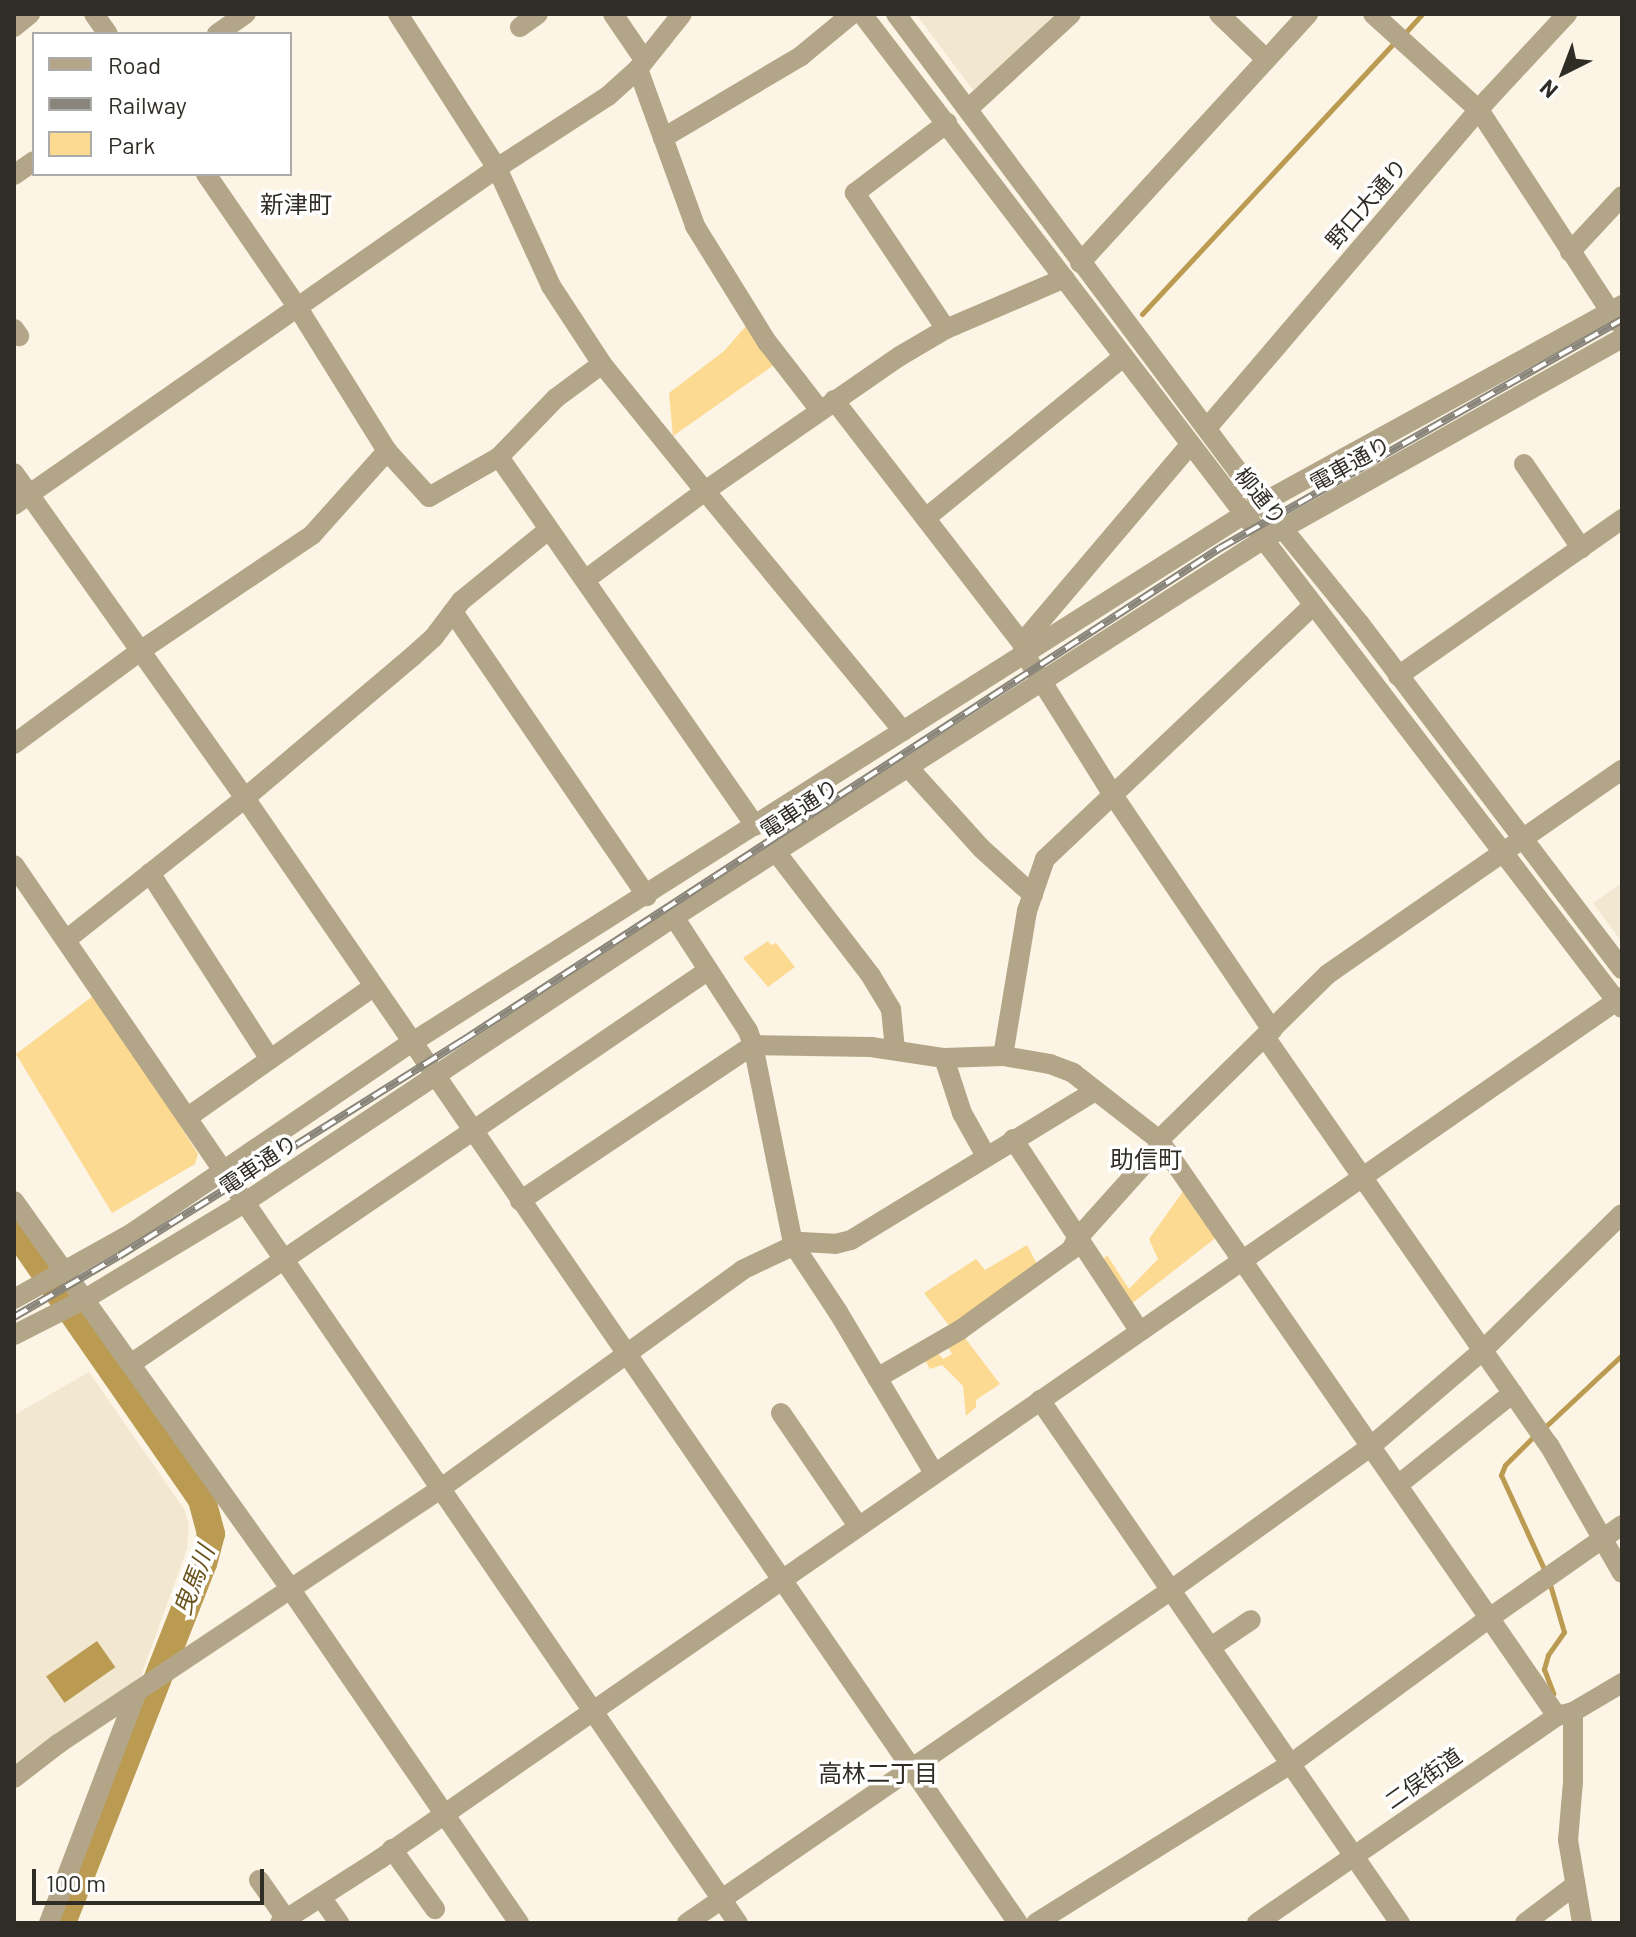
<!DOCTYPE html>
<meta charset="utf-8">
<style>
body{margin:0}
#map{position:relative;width:1636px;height:1937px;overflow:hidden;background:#fcf4e4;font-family:Barlow,"Noto Sans JP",sans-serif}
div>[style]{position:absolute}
.built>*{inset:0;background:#f2e7d1}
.green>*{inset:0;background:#fcda92}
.water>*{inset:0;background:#bb9b52;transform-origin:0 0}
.stream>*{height:5px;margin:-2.5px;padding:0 2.5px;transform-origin:2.5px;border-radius:2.5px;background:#bb9b52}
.river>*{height:28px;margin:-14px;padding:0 14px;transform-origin:14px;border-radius:14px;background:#bb9b52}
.minor>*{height:20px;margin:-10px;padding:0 10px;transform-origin:10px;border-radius:10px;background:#b3a587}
.rail>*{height:8px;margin-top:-4px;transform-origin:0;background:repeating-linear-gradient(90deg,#fff 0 15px,#8a857a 0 30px);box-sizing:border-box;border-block:2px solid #8a857a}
span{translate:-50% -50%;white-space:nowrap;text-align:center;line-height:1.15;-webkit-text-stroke:7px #fff;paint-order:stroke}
.street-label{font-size:22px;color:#302d27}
.neighbourhood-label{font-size:24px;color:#302d27}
.water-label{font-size:24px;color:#6a531c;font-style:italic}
.frame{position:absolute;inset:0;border:16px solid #302d27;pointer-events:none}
.legend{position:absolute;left:32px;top:32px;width:260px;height:144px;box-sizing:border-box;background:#fff;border:2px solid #acaba9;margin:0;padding:10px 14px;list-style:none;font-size:24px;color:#302d27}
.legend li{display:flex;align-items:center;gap:16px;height:40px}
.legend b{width:40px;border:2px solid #acaba9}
.north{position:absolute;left:1524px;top:32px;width:80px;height:80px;-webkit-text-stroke:6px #fff;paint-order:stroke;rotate:222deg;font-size:22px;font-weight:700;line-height:32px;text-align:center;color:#302d27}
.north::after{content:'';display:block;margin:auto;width:28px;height:36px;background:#302d27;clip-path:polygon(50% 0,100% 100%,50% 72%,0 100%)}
.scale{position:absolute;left:32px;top:1869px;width:232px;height:36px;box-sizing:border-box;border:4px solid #302d27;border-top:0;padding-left:10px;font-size:24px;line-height:28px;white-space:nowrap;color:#302d27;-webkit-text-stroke:6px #fff;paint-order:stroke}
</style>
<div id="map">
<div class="built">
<div style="clip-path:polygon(916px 14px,1061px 14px,1040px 38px,973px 90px)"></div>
<div style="clip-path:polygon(1622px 883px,1622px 942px,1593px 903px)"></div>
<div style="clip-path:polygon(89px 1372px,184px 1509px,189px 1524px,187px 1549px,141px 1676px,14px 1767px,14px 1415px)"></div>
</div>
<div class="green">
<div style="clip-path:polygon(747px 325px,774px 365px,673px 436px,669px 393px,724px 351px)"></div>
<div style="clip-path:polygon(768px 941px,771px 945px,776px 943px,795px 967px,768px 987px,743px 958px)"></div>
<div style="clip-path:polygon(97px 993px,198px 1154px,195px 1164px,112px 1213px,16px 1054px)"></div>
<div style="clip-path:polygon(1184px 1190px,1218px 1236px,1130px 1305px,1101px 1262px,1107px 1255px,1129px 1289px,1158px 1259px,1149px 1239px)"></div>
<div style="clip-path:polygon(1027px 1245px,1040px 1270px,951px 1328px,924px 1293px,976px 1259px,985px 1270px)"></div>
<div style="clip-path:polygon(962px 1334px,1000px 1384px,976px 1400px,976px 1407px,966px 1416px,963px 1386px,942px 1365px,930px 1369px,922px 1355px,936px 1351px,943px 1359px,952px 1354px,946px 1343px)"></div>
</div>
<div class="water">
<div style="left:97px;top:1641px;width:32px;height:62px;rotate:55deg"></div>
</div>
<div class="stream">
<div style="left:1405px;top:33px;width:25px;rotate:-48deg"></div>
<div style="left:1142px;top:314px;width:374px;rotate:-47.1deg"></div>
<div style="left:1545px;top:1427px;width:105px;rotate:-43.1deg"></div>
<div style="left:1537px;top:1433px;width:45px;rotate:135deg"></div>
<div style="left:1505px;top:1465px;width:11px;rotate:112deg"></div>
<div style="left:1501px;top:1475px;width:106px;rotate:65.4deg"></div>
<div style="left:1549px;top:1581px;width:53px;rotate:73.6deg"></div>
<div style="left:1564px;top:1632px;width:28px;rotate:125deg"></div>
<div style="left:1548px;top:1655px;width:15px;rotate:106deg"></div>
<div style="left:1544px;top:1669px;width:26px;rotate:69deg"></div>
</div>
<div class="river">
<div style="left:14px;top:1228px;width:331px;rotate:55.3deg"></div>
<div style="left:202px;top:1500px;width:35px;rotate:75deg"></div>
<div style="left:211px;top:1534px;width:30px;rotate:105deg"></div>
<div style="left:203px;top:1563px;width:387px;rotate:111.4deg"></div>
</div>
<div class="minor">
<div style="left:94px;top:14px;width:24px;rotate:55deg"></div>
<div style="left:398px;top:14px;width:183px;rotate:57.3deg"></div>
<div style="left:497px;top:168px;width:130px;rotate:65.4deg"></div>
<div style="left:551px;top:286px;width:93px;rotate:56.8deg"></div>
<div style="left:602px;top:364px;width:164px;rotate:51deg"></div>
<div style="left:705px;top:491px;width:149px;rotate:143.4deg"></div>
<div style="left:613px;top:14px;width:53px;rotate:55.7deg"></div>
<div style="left:862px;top:14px;width:1251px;rotate:52.6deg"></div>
<div style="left:896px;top:14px;width:611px;rotate:53.19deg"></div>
<div style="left:1262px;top:503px;width:156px;rotate:51deg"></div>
<div style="left:1360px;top:624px;width:433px;rotate:52.8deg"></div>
<div style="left:1219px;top:14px;width:65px;rotate:43.8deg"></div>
<div style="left:1373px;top:14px;width:143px;rotate:42.2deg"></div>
<div style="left:1479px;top:110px;width:253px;rotate:56.9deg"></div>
<div style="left:14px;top:27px;width:21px;rotate:-39deg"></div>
<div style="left:520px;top:27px;width:22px;rotate:-36deg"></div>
<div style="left:217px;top:34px;width:35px;rotate:-35deg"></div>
<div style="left:638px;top:69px;width:167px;rotate:70deg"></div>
<div style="left:695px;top:226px;width:137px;rotate:58.2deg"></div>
<div style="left:767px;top:342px;width:85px;rotate:52.2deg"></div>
<div style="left:968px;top:109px;width:140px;rotate:-42.7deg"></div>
<div style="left:663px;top:138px;width:161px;rotate:-30.7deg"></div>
<div style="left:801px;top:56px;width:66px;rotate:-39.5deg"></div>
<div style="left:206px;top:174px;width:163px;rotate:55.5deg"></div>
<div style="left:298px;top:308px;width:168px;rotate:58.1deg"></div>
<div style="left:14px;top:175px;width:24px;rotate:-35deg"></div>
<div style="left:1570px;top:252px;width:76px;rotate:-47.1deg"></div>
<div style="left:1080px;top:263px;width:338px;rotate:-47.5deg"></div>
<div style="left:14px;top:329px;width:9px;rotate:54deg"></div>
<div style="left:946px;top:329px;width:164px;rotate:-123.8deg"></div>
<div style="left:855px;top:193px;width:116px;rotate:-37.3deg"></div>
<div style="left:834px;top:400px;width:307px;rotate:52.3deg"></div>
<div style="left:1022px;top:643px;width:10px;rotate:79deg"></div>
<div style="left:1024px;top:653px;width:168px;rotate:57.9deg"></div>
<div style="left:1113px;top:795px;width:284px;rotate:55.9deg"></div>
<div style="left:1207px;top:428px;width:434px;rotate:-49.5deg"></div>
<div style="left:1489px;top:98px;width:115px;rotate:-47.1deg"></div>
<div style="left:499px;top:457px;width:449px;rotate:55.2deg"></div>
<div style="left:1524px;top:464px;width:102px;rotate:55.8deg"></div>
<div style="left:14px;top:473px;width:399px;rotate:54.6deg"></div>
<div style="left:245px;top:798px;width:1365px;rotate:55.51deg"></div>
<div style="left:14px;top:505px;width:589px;rotate:-34.9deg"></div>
<div style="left:497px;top:168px;width:132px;rotate:-33deg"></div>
<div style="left:608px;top:96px;width:40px;rotate:-42deg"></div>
<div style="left:638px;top:69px;width:70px;rotate:-51.3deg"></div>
<div style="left:927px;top:517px;width:252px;rotate:-39.2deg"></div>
<div style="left:453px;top:612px;width:344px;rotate:55.7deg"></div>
<div style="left:1022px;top:643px;width:258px;rotate:-49.7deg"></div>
<div style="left:1398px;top:676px;width:274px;rotate:-35deg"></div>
<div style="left:903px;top:731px;width:311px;rotate:-129.5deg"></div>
<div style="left:705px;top:491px;width:237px;rotate:-34.7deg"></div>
<div style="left:900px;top:356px;width:53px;rotate:-30.4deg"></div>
<div style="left:946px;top:329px;width:129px;rotate:-23.2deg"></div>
<div style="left:14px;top:744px;width:157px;rotate:-36.4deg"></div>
<div style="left:140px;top:651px;width:207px;rotate:-34deg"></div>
<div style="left:312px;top:535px;width:113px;rotate:-48.2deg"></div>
<div style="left:387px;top:451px;width:62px;rotate:47.6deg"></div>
<div style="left:429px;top:497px;width:81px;rotate:-29.7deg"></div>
<div style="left:499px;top:457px;width:82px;rotate:-46deg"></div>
<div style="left:556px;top:398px;width:57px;rotate:-36.5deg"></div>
<div style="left:907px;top:766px;width:110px;rotate:47.9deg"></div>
<div style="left:981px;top:848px;width:70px;rotate:42.1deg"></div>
<div style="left:776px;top:852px;width:156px;rotate:52.5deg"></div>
<div style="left:871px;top:976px;width:39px;rotate:59deg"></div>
<div style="left:891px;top:1009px;width:41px;rotate:84.4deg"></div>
<div style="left:14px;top:865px;width:1282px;rotate:55.62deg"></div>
<div style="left:150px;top:873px;width:221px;rotate:57.2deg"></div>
<div style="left:674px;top:917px;width:136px;rotate:57deg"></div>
<div style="left:748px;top:1031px;width:15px;rotate:70deg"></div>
<div style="left:753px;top:1045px;width:203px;rotate:78.6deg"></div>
<div style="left:793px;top:1244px;width:82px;rotate:56.5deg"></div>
<div style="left:838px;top:1312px;width:187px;rotate:59.2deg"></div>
<div style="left:66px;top:940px;width:228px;rotate:-38.4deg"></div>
<div style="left:245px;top:798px;width:220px;rotate:-40.2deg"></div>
<div style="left:413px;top:656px;width:28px;rotate:-42deg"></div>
<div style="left:434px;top:637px;width:45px;rotate:-53.1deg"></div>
<div style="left:461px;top:601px;width:112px;rotate:-39.2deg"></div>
<div style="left:1265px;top:1037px;width:497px;rotate:55.2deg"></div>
<div style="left:1549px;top:1445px;width:147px;rotate:60.3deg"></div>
<div style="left:1003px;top:1056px;width:147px;rotate:-80.6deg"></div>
<div style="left:1027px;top:911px;width:55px;rotate:-70.9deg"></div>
<div style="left:1045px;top:859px;width:370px;rotate:-43.4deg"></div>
<div style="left:944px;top:1058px;width:58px;rotate:71.9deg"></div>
<div style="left:962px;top:1113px;width:49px;rotate:60.8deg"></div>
<div style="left:188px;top:1117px;width:226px;rotate:-35.1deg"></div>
<div style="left:1013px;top:1139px;width:229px;rotate:56.6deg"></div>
<div style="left:1159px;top:1140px;width:237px;rotate:-44.5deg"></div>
<div style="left:1328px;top:974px;width:358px;rotate:-34.8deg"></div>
<div style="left:14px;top:1201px;width:478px;rotate:54.5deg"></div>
<div style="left:291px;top:1590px;width:404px;rotate:55.6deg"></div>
<div style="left:520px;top:1201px;width:280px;rotate:-33.8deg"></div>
<div style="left:753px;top:1045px;width:118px;rotate:1deg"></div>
<div style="left:871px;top:1047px;width:74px;rotate:8.6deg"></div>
<div style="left:944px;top:1058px;width:59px;rotate:-1.9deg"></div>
<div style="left:1003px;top:1056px;width:48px;rotate:9.7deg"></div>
<div style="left:1050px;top:1064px;width:25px;rotate:21deg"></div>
<div style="left:1073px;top:1073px;width:109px;rotate:37.9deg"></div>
<div style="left:1159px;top:1140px;width:700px;rotate:55.36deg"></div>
<div style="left:14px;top:1299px;width:135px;rotate:-29.2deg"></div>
<div style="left:132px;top:1233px;width:338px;rotate:-34.3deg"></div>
<div style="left:411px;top:1043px;width:1008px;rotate:-32.4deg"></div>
<div style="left:1262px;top:503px;width:411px;rotate:-28.8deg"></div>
<div style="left:14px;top:1335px;width:80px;rotate:-26.9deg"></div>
<div style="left:85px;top:1299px;width:186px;rotate:-31.1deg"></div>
<div style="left:244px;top:1203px;width:516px;rotate:-33.63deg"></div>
<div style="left:674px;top:917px;width:701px;rotate:-32.65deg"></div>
<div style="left:1264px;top:539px;width:411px;rotate:-29.3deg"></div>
<div style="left:132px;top:1363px;width:696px;rotate:-34.28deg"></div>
<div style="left:877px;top:1378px;width:96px;rotate:-30deg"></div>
<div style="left:960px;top:1330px;width:137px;rotate:-35.8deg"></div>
<div style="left:1071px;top:1250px;width:11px;rotate:-63deg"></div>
<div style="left:1076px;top:1240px;width:129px;rotate:-48.1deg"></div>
<div style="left:1040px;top:1400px;width:635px;rotate:55.46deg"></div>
<div style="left:781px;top:1413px;width:137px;rotate:55.7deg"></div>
<div style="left:1398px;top:1485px;width:147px;rotate:-38.7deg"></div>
<div style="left:1211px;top:1647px;width:48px;rotate:-34deg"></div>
<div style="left:1573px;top:1712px;width:70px;rotate:90deg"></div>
<div style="left:1573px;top:1782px;width:58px;rotate:94.9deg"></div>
<div style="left:1568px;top:1840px;width:84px;rotate:80.4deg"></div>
<div style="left:14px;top:1778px;width:56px;rotate:-37.7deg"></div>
<div style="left:58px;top:1744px;width:459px;rotate:-33.7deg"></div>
<div style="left:440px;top:1489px;width:373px;rotate:-35.9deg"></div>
<div style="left:742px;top:1270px;width:65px;rotate:-25.4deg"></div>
<div style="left:801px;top:1242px;width:34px;rotate:3deg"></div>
<div style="left:835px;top:1244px;width:16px;rotate:-14deg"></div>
<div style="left:851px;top:1240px;width:286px;rotate:-31.4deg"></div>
<div style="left:392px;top:1849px;width:74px;rotate:54.4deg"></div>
<div style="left:259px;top:1880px;width:47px;rotate:55.3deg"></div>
<div style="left:321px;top:1897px;width:32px;rotate:55deg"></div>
<div style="left:49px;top:1923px;width:245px;rotate:-69.2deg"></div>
<div style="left:280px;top:1923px;width:119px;rotate:-32.6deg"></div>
<div style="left:380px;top:1859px;width:1512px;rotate:-34.76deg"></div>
<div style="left:687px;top:1923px;width:587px;rotate:-34.53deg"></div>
<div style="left:1171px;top:1590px;width:245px;rotate:-35.7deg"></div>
<div style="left:1370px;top:1447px;width:149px;rotate:-40.6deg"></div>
<div style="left:1483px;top:1350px;width:194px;rotate:-44.4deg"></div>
<div style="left:1036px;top:1923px;width:302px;rotate:-32deg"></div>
<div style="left:1292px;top:1763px;width:243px;rotate:-36.3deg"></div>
<div style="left:1488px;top:1619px;width:164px;rotate:-35deg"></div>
<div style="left:1257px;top:1923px;width:364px;rotate:-34.6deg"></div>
<div style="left:1557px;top:1716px;width:16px;rotate:-14deg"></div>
<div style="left:1573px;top:1712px;width:57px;rotate:-30.6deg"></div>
<div style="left:1525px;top:1923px;width:63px;rotate:-37.2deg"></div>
</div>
<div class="rail">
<div style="left:14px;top:1317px;width:121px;rotate:-30.2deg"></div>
<div style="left:119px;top:1256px;width:405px;rotate:-32.1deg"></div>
<div style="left:462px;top:1041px;width:904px;rotate:-33.04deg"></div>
<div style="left:1220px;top:548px;width:462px;rotate:-29.6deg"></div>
</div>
<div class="street-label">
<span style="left:1366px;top:203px;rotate:-49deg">野口大通り</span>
<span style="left:1350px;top:463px;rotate:-29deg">電車通り</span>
<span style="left:1261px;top:496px;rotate:51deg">柳通り</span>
<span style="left:799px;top:808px;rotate:-33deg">電車通り</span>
<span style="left:258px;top:1164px;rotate:-34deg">電車通り</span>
<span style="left:1423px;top:1778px;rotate:-35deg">二俣街道</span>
</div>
<div class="neighbourhood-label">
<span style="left:296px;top:204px">新津町</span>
<span style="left:1146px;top:1159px">助信町</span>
<span style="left:878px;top:1773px">高林二丁目</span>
</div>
<div class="water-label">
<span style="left:193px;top:1580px;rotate:-69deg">曳馬川</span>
</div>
<div class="frame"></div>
<ul class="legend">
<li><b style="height:10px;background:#b3a587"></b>Road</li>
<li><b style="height:10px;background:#8a857a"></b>Railway</li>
<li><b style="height:22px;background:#fcda92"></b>Park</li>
</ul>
<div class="north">N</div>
<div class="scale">100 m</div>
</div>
